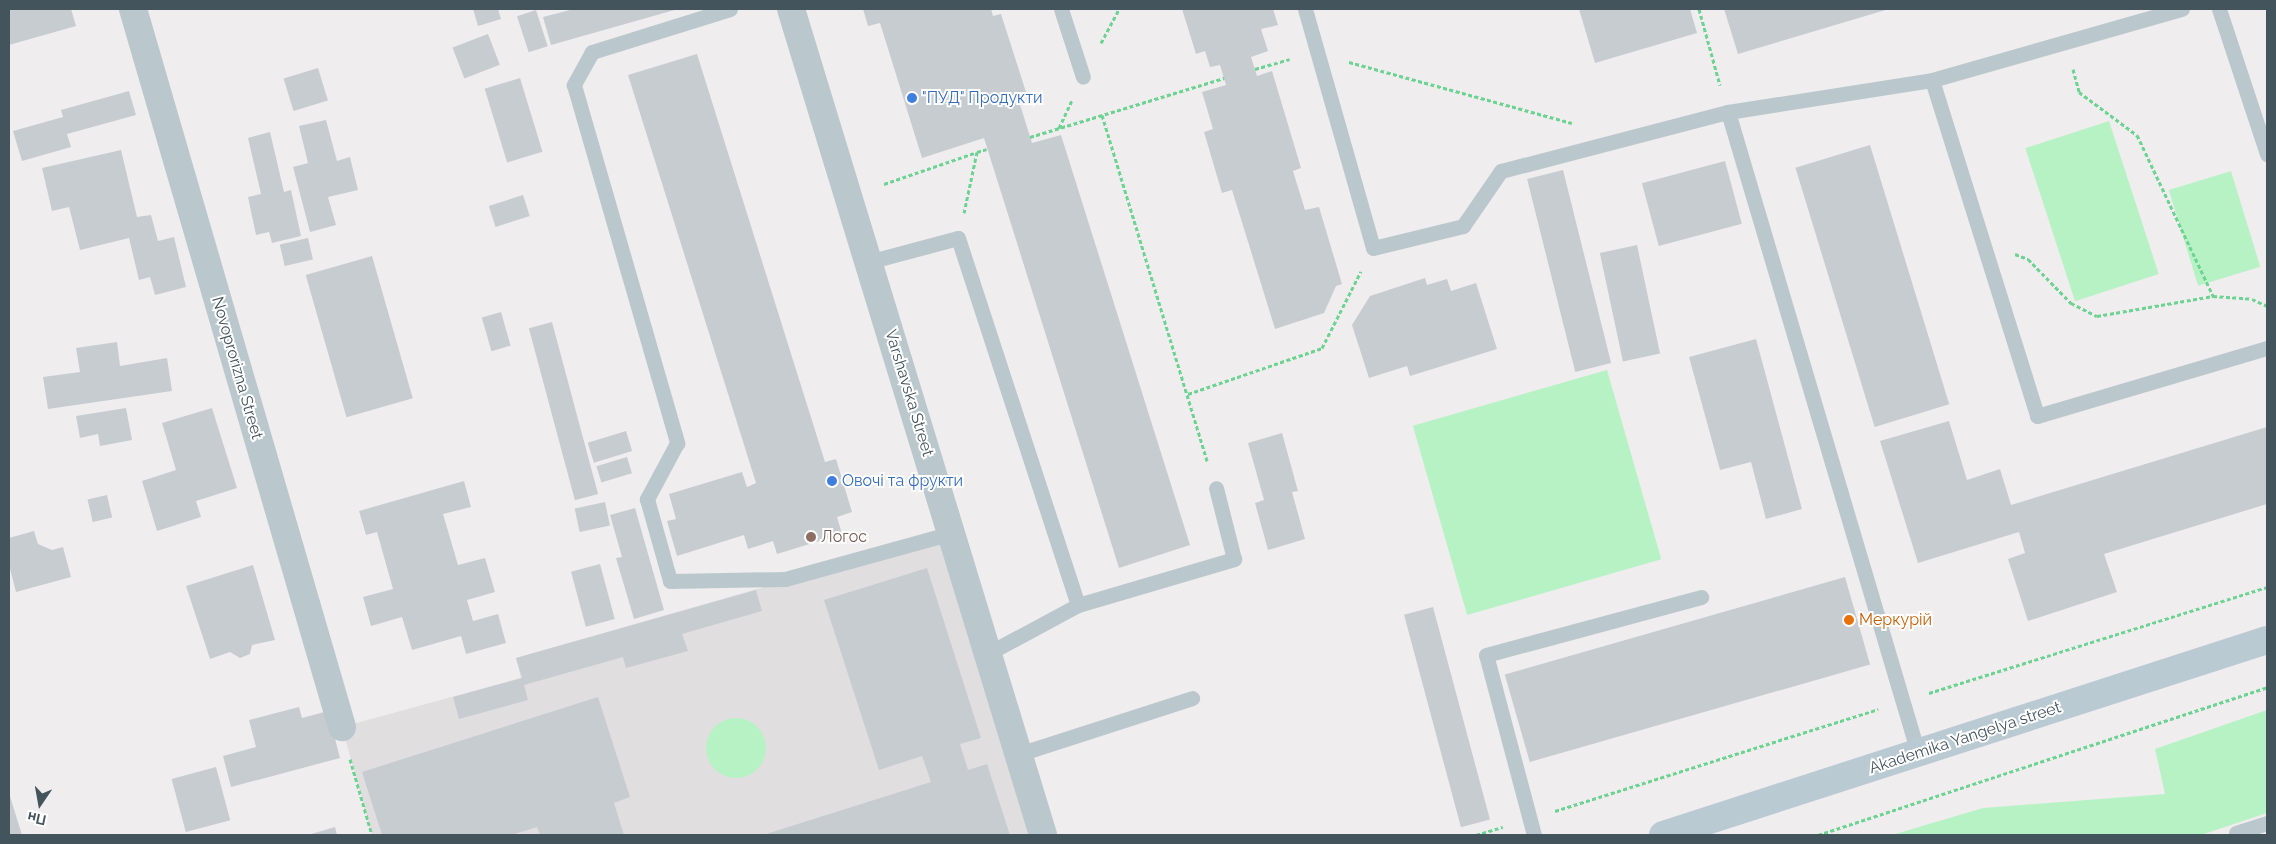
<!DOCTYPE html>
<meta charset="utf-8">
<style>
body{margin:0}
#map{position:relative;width:2276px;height:844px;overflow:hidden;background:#f0edee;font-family:Raleway,sans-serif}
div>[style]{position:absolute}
.education>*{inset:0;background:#e1dee0}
.green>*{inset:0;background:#b7f2c5;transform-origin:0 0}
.round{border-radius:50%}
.building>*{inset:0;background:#c7ccd1;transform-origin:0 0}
.path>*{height:3px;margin-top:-1.5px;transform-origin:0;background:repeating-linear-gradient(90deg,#6dd392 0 4px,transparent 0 6.5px)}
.service>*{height:15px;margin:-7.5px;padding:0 7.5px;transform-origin:7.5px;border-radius:7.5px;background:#bac8ce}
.minor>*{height:28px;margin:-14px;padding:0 14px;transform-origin:14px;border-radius:14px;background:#bac8ce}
.secondary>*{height:28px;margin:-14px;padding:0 14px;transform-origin:14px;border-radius:14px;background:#b9cad3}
.dots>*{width:14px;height:14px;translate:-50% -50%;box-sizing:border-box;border:2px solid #fff;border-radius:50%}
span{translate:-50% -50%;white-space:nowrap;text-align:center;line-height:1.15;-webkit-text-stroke:4px #fff;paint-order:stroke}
.shop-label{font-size:16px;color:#366cbe}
.left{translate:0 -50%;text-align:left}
.street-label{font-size:16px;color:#44545c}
.education-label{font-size:16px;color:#785e54}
.food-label{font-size:16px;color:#c56008}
.frame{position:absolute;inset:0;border:10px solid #44545c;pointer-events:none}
.north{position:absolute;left:15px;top:779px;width:50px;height:50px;-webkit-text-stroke:4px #fff;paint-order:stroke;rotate:192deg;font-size:14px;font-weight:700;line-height:20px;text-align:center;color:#44545c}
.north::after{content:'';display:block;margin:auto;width:18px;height:22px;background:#44545c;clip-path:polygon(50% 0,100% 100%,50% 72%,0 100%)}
</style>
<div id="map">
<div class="education">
<div style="clip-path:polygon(952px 533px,1043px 835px,372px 835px,342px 727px,521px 678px,516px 658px)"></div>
</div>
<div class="green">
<div style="left:2109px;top:121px;width:161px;height:88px;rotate:72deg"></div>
<div style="left:2231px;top:171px;width:100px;height:65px;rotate:73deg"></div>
<div style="left:1607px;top:370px;width:197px;height:202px;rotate:74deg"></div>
<div style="clip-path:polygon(2267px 710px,2267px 813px,2201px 835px,1892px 835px,1983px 808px,2165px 794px,2155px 749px)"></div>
<div class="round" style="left:706px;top:718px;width:60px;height:60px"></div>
</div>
<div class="building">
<div style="clip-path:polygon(9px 9px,71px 9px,76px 26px,9px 45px)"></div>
<div style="clip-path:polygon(473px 9px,498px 9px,501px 19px,478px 26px)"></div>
<div style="clip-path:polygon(574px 9px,678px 9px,551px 45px,543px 17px)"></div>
<div style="clip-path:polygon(863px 9px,991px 9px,993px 16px,1001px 14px,1026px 92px,1017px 95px,1032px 143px,1061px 135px,1190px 545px,1119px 568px,984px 138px,922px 158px,880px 23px,868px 26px)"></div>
<div style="clip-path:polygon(1182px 9px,1273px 9px,1278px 25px,1261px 29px,1268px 51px,1251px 57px,1257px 76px,1272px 71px,1301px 168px,1293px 171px,1305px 210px,1319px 207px,1342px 284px,1336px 286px,1324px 313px,1275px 329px,1232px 190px,1222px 193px,1204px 132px,1213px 129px,1202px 92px,1226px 85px,1220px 65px,1210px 67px,1205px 51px,1196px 54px)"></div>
<div style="clip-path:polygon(1579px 9px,1690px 9px,1697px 33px,1595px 63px)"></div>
<div style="clip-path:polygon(1724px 9px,1889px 9px,1738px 54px)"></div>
<div style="left:536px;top:10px;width:38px;height:20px;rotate:72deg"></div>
<div style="left:488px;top:34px;width:33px;height:38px;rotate:69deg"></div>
<div style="clip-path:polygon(697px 54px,825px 462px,836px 459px,852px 512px,837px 517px,842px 534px,777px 554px,773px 541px,748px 549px,744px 535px,677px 556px,667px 521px,676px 519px,669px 494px,742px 472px,747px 487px,756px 483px,628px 75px)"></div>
<div style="left:318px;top:68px;width:34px;height:36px;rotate:73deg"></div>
<div style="left:520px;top:78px;width:77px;height:37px;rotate:73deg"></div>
<div style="clip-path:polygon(129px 91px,136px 115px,67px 134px,71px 147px,22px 161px,13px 131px,63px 117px,61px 110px)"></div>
<div style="clip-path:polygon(326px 120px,337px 161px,350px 157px,358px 190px,328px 197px,336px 225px,310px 232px,293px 167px,308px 163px,299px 126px)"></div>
<div style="clip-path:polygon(270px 132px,284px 192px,291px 190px,301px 236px,272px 243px,269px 232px,256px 235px,248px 197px,261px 194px,248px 138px)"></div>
<div style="left:1870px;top:145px;width:271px;height:78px;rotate:73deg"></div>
<div style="clip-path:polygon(121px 150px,137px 217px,151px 215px,158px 241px,174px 237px,186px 287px,155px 295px,150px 277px,139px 280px,129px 238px,80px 250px,69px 207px,52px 211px,42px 168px)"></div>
<div style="left:1725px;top:161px;width:65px;height:86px;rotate:75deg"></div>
<div style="left:1563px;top:170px;width:199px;height:37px;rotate:76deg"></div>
<div style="left:523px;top:195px;width:22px;height:36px;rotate:72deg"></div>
<div style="left:308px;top:238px;width:22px;height:29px;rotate:77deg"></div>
<div style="left:1637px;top:245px;width:111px;height:38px;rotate:78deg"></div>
<div style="left:372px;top:256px;width:148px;height:69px;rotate:74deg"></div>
<div style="clip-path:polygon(1425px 278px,1427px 285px,1447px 279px,1451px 291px,1476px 283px,1497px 349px,1410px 376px,1407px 366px,1369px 378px,1352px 325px,1370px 296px)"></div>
<div style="left:501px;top:312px;width:35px;height:20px;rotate:74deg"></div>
<div style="left:552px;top:322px;width:178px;height:24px;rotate:75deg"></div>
<div style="clip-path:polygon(1756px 339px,1802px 509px,1766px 519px,1751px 462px,1720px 470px,1689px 357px)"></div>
<div style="clip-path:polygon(117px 342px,120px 366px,167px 358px,172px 391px,48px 409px,43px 377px,80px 372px,76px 348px)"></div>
<div style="clip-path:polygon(126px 408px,132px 440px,100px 446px,98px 434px,80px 438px,76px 416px)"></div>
<div style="clip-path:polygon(212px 408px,237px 488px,196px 501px,201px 517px,157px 531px,142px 481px,176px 470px,162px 423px)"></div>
<div style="clip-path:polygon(1949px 421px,1967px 480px,2000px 469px,2011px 505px,2267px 427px,2267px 504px,2104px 554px,2117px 592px,2028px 621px,2008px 559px,2025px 553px,2019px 532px,1918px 563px,1880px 441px)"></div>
<div style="left:626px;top:431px;width:21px;height:40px;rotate:73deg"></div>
<div style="clip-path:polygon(1282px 433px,1298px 491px,1292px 492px,1305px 539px,1268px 550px,1255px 503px,1264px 500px,1248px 443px)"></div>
<div style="left:627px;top:457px;width:17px;height:32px;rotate:73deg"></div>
<div style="clip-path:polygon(464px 481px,471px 507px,443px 514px,458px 565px,485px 558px,495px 592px,467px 600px,473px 621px,498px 614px,506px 643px,466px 654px,461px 636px,412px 650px,402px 617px,371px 626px,363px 597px,393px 589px,377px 532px,366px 535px,359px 511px)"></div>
<div style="left:107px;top:495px;width:23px;height:20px;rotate:77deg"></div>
<div style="left:605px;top:502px;width:24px;height:31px;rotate:78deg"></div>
<div style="clip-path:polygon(635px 508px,664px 610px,634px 619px,616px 558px,622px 557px,610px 515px)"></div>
<div style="clip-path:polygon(34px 531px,38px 544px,52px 550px,63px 547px,71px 577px,16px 592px,9px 565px,9px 538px)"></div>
<div style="left:600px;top:564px;width:57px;height:30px;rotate:75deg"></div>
<div style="clip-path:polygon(253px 565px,275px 640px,252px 645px,250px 654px,240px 658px,230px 652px,210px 659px,186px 586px)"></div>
<div style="clip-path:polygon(927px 568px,981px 738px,960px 744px,968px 770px,987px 764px,1010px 835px,763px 835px,931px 782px,922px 756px,879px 770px,824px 600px)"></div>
<div style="left:1845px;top:577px;width:91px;height:354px;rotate:74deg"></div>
<div style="clip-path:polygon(756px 590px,762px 611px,682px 634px,688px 651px,626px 668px,623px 657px,524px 685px,528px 700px,459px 719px,453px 697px,522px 678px,516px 658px)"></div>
<div style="left:1433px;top:607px;width:220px;height:30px;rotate:75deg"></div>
<div style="clip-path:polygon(598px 697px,630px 797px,614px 803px,624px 835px,540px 835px,537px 827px,511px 835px,382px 835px,362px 772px)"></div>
<div style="clip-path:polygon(299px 707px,302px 718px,328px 711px,340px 758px,231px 787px,223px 756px,256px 747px,249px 720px)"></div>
<div style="left:216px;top:767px;width:55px;height:46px;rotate:75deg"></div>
<div style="clip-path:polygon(9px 793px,22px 835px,9px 835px)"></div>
<div style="clip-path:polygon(335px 827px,337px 835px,308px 835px)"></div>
</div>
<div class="path">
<div style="left:1699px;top:9px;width:79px;rotate:74.6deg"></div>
<div style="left:1101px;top:43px;width:38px;rotate:-62deg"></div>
<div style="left:1349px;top:62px;width:231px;rotate:15.3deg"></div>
<div style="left:1255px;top:69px;width:36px;rotate:-16deg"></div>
<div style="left:2073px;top:69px;width:24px;rotate:75deg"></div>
<div style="left:2079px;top:92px;width:72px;rotate:36.6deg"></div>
<div style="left:2137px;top:135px;width:178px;rotate:64.7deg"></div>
<div style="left:2213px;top:296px;width:39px;rotate:4deg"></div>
<div style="left:2252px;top:299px;width:17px;rotate:25deg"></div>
<div style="left:1102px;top:115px;width:364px;rotate:73.1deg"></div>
<div style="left:1059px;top:128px;width:31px;rotate:-65deg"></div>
<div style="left:1030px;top:137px;width:203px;rotate:-16.9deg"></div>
<div style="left:884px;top:184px;width:98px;rotate:-19deg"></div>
<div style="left:964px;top:213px;width:62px;rotate:-78deg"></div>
<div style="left:977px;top:152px;width:10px;rotate:-17deg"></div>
<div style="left:2015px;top:254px;width:14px;rotate:21deg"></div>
<div style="left:2028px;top:259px;width:62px;rotate:45.7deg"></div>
<div style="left:2071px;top:303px;width:29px;rotate:27deg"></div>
<div style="left:2097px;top:316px;width:118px;rotate:-9.8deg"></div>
<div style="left:1188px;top:394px;width:142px;rotate:-18.9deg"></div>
<div style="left:1322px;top:348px;width:86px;rotate:-63.1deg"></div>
<div style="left:1929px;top:693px;width:354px;rotate:-17.4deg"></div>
<div style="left:350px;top:759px;width:79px;rotate:73.9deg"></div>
<div style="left:1555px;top:811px;width:339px;rotate:-17.5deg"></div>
<div style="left:1476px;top:835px;width:28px;rotate:-17deg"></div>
<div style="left:1818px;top:835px;width:473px;rotate:-18.2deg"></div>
</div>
<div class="service">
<div style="left:730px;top:9px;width:145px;rotate:162.7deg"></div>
<div style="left:592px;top:52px;width:38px;rotate:119deg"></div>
<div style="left:574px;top:85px;width:373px;rotate:73.9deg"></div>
<div style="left:677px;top:443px;width:64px;rotate:118.2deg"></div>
<div style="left:647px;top:499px;width:85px;rotate:74.3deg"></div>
<div style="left:670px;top:581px;width:115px;rotate:-1deg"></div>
<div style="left:785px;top:579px;width:173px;rotate:-15.4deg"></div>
<div style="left:1061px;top:9px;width:71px;rotate:72.1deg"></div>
<div style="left:1305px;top:9px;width:248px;rotate:74.1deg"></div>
<div style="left:1373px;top:248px;width:93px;rotate:-13.7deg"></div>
<div style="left:1463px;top:226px;width:67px;rotate:-55.4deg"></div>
<div style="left:1501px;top:171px;width:235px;rotate:-14.6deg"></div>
<div style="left:1728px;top:112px;width:206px;rotate:-8.9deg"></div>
<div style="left:1932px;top:80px;width:260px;rotate:-15.9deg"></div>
<div style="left:2219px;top:9px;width:153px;rotate:71.7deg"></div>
<div style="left:1932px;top:80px;width:352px;rotate:72.6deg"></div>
<div style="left:2037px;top:416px;width:240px;rotate:-16.5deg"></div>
<div style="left:1728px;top:112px;width:669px;rotate:73.49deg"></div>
<div style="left:868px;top:262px;width:93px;rotate:-14.9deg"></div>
<div style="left:958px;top:238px;width:386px;rotate:71.9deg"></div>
<div style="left:1078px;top:605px;width:101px;rotate:151.7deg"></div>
<div style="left:1078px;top:605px;width:163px;rotate:-16.4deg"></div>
<div style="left:1234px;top:559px;width:73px;rotate:-104.2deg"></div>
<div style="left:1019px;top:754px;width:182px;rotate:-17.9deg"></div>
<div style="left:2236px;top:833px;width:33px;rotate:-18deg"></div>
<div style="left:1534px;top:835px;width:186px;rotate:-104.9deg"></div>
<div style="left:1486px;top:655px;width:223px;rotate:-15.1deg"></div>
</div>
<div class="minor">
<div style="left:133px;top:9px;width:748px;rotate:73.77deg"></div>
<div style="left:791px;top:9px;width:864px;rotate:73.03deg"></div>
</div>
<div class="secondary">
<div style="left:1663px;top:835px;width:635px;rotate:-17.89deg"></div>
</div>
<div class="dots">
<div style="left:912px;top:98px;background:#3f7fe0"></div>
<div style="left:832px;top:481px;background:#3f7fe0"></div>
<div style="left:811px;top:537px;background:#8d6e63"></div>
<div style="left:1849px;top:620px;background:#e8710a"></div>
</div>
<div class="shop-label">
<span class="left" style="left:922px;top:98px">"ПУД" Продукти</span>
<span class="left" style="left:842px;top:481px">Овочі та фрукти</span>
</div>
<div class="street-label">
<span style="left:237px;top:368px;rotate:74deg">Novoprorizna Street</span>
<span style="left:909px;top:393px;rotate:73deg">Varshavska Street</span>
<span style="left:1965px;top:738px;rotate:-18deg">Akademika Yangelya street</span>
</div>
<div class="education-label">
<span class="left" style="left:821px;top:537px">Логос</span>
</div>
<div class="food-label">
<span class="left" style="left:1859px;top:620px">Меркурій</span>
</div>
<div class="frame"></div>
<div class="north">Пн</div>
</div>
